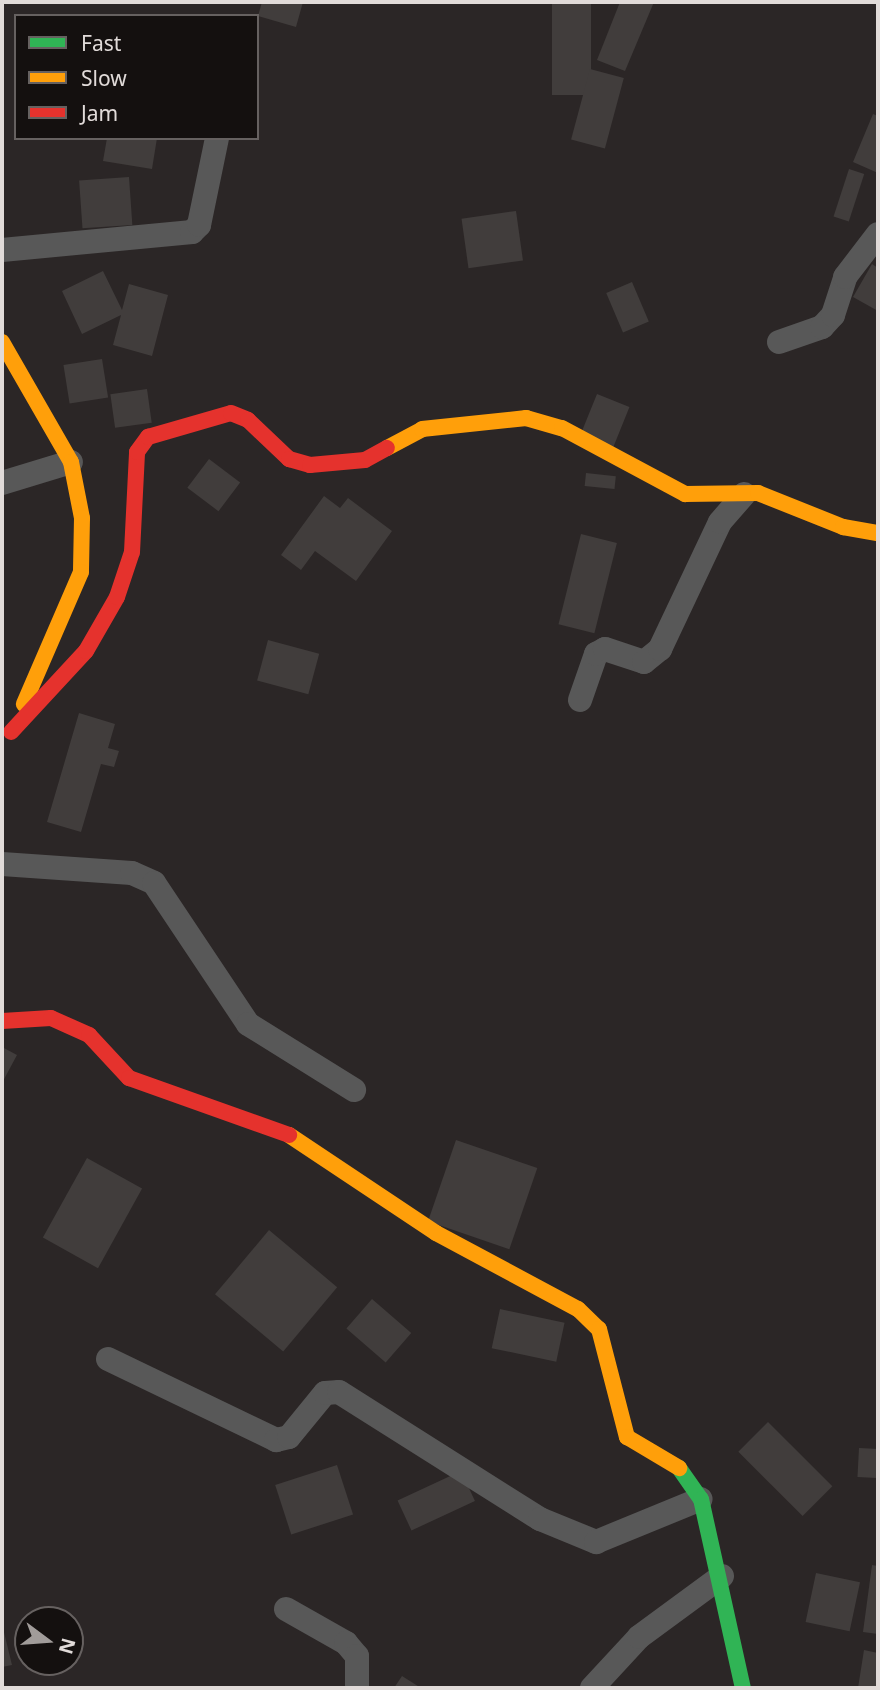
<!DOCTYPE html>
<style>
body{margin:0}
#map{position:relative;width:880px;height:1690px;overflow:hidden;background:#2b2626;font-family:"Noto Sans",sans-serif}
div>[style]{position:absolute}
.building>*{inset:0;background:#413d3c;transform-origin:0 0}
.street>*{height:24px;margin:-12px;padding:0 12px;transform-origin:12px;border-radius:12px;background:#585858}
.fast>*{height:16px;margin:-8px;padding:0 8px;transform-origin:8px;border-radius:8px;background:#30b455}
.slow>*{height:16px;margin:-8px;padding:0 8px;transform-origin:8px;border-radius:8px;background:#ff9f0a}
.jam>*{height:16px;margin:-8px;padding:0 8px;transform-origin:8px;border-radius:8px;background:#e5322d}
span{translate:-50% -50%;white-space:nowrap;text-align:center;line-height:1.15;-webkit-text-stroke:5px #14100f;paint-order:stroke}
.frame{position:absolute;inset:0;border:4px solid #e1dbd9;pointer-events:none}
.legend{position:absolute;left:14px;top:14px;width:245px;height:126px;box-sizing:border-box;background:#14100f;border:2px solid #666160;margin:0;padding:9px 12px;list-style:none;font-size:21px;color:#e1dbd9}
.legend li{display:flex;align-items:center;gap:14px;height:35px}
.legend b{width:35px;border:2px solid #666160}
.north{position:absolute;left:14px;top:1606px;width:70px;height:70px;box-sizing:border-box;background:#14100f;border:2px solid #666160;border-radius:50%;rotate:106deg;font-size:19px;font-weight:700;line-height:28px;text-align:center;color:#e1dbd9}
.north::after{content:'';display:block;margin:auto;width:24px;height:32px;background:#a19c9a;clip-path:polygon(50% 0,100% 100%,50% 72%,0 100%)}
</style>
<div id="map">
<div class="building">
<div style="clip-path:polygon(262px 2px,303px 2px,296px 27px,258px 16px)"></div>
<div style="left:552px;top:2px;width:39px;height:93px"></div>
<div style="clip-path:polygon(620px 2px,654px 2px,625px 71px,597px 60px)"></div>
<div style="left:590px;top:69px;width:35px;height:73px;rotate:15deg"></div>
<div style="clip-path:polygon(873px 114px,878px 116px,878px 173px,853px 162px)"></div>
<div style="clip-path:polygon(107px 138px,157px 138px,152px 169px,103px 161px)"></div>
<div style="left:849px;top:169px;width:16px;height:50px;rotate:18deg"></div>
<div style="left:129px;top:177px;width:48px;height:50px;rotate:86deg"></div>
<div style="left:516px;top:211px;width:50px;height:55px;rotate:82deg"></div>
<div style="clip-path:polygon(872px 264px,878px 268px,878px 311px,853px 297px)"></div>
<div style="clip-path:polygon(103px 271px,122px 310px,129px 284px,168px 295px,152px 356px,113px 345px,121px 315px,82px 334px,62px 291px)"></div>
<div style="left:632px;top:282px;width:43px;height:28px;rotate:67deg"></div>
<div style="left:102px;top:359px;width:39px;height:39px;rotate:81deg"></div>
<div style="left:147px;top:389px;width:34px;height:37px;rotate:82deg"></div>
<div style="left:597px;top:394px;width:35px;height:43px;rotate:22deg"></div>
<div style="left:209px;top:459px;width:39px;height:36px;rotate:37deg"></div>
<div style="left:586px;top:473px;width:30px;height:13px;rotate:6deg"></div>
<div style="clip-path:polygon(324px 496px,340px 508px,348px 498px,392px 531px,356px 581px,315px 551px,301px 570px,281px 555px)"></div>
<div style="left:581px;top:534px;width:37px;height:93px;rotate:14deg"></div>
<div style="left:268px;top:640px;width:53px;height:42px;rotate:15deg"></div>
<div style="clip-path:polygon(79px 713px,115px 724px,108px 748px,119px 751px,114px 767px,101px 764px,81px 832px,47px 822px)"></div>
<div style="clip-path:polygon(2px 1047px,17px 1055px,2px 1083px)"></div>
<div style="left:456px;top:1140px;width:86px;height:86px;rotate:19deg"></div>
<div style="left:87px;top:1158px;width:63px;height:91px;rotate:29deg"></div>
<div style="left:269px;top:1230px;width:89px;height:84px;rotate:40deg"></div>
<div style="left:372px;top:1299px;width:52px;height:39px;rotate:41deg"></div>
<div style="left:500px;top:1309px;width:66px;height:40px;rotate:12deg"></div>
<div style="left:768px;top:1422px;width:91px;height:42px;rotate:45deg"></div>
<div style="left:859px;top:1448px;width:19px;height:29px;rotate:3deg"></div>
<div style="left:337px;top:1465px;width:52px;height:65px;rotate:72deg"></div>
<div style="left:461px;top:1471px;width:33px;height:70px;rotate:65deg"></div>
<div style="clip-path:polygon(872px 1565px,878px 1566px,878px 1634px,863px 1632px)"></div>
<div style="left:816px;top:1573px;width:45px;height:50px;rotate:12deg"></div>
<div style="clip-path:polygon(2px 1624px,12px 1665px,2px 1667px)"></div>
<div style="clip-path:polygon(864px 1650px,878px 1653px,878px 1688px,858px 1688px)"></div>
<div style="clip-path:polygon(402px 1676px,421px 1688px,394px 1688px)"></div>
</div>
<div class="street">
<div style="left:2px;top:250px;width:191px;rotate:-5.4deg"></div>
<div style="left:192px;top:232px;width:10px;rotate:-45deg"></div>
<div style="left:199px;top:225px;width:89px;rotate:-78.3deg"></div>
<div style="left:779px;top:342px;width:46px;rotate:-19.2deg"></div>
<div style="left:822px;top:327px;width:16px;rotate:-47deg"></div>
<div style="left:833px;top:315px;width:40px;rotate:-72deg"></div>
<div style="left:845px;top:277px;width:54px;rotate:-52.5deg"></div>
<div style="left:2px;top:483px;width:72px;rotate:-16.9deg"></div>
<div style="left:580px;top:700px;width:49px;rotate:-70.8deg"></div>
<div style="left:596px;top:654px;width:10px;rotate:-29deg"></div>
<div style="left:605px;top:649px;width:41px;rotate:18.4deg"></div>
<div style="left:644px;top:662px;width:21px;rotate:-39deg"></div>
<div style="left:660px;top:649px;width:140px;rotate:-64.7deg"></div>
<div style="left:720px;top:522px;width:37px;rotate:-49deg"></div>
<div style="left:2px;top:864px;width:130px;rotate:4deg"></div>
<div style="left:132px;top:873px;width:24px;rotate:24deg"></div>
<div style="left:154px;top:883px;width:169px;rotate:56.3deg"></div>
<div style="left:248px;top:1024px;width:125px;rotate:31.9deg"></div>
<div style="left:108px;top:1359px;width:187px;rotate:25.7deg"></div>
<div style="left:276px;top:1440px;width:13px;rotate:-13deg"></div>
<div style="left:289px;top:1437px;width:57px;rotate:-50.7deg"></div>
<div style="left:325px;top:1393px;width:14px;rotate:-4deg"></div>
<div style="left:339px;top:1392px;width:238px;rotate:32.3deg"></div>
<div style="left:540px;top:1519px;width:61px;rotate:22.3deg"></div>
<div style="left:596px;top:1542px;width:113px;rotate:-22.3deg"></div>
<div style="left:286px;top:1609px;width:69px;rotate:29.5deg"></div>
<div style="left:346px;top:1643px;width:17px;rotate:50deg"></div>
<div style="left:357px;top:1656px;width:32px;rotate:90deg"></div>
<div style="left:592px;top:1688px;width:69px;rotate:-47.3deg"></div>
<div style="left:639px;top:1637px;width:103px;rotate:-36.3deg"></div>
</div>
<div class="fast">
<div style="left:679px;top:1468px;width:38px;rotate:55deg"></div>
<div style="left:701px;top:1499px;width:194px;rotate:77.5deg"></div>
</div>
<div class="slow">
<div style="left:2px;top:342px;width:138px;rotate:60.1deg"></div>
<div style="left:71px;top:462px;width:57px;rotate:78.9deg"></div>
<div style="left:82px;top:518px;width:54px;rotate:91.1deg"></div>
<div style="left:81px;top:572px;width:144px;rotate:113.4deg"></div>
<div style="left:387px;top:448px;width:40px;rotate:-28deg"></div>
<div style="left:422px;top:429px;width:105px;rotate:-6deg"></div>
<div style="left:526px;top:418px;width:37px;rotate:16deg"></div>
<div style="left:562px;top:428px;width:140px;rotate:28.2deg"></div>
<div style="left:685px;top:494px;width:73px;rotate:-0.8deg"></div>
<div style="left:758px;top:493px;width:92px;rotate:21.8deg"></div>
<div style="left:843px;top:527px;width:36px;rotate:10deg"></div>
<div style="left:289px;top:1135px;width:177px;rotate:33.7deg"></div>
<div style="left:436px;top:1233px;width:161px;rotate:28.2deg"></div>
<div style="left:578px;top:1309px;width:29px;rotate:44deg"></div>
<div style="left:599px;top:1329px;width:112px;rotate:75.5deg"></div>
<div style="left:627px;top:1437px;width:61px;rotate:30.8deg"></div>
</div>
<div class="jam">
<div style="left:11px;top:732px;width:110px;rotate:-47.2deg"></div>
<div style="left:86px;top:651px;width:62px;rotate:-60.1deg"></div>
<div style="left:117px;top:597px;width:47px;rotate:-71.6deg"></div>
<div style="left:132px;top:552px;width:100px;rotate:-87.1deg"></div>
<div style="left:137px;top:452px;width:19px;rotate:-54deg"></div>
<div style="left:148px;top:437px;width:86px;rotate:-16.1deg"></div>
<div style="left:231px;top:413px;width:18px;rotate:22deg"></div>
<div style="left:248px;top:420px;width:57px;rotate:43.6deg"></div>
<div style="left:289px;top:459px;width:22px;rotate:16deg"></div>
<div style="left:310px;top:465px;width:55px;rotate:-5.2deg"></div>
<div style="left:365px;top:460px;width:25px;rotate:-29deg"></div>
<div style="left:2px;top:1021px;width:49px;rotate:-3.5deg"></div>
<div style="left:51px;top:1018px;width:42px;rotate:24.1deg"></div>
<div style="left:89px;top:1035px;width:59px;rotate:47.1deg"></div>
<div style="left:129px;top:1078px;width:170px;rotate:19.6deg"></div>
</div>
<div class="frame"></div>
<ul class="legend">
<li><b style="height:9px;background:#30b455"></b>Fast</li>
<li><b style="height:9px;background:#ff9f0a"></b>Slow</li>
<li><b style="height:9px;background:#e5322d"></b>Jam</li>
</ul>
<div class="north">N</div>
</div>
